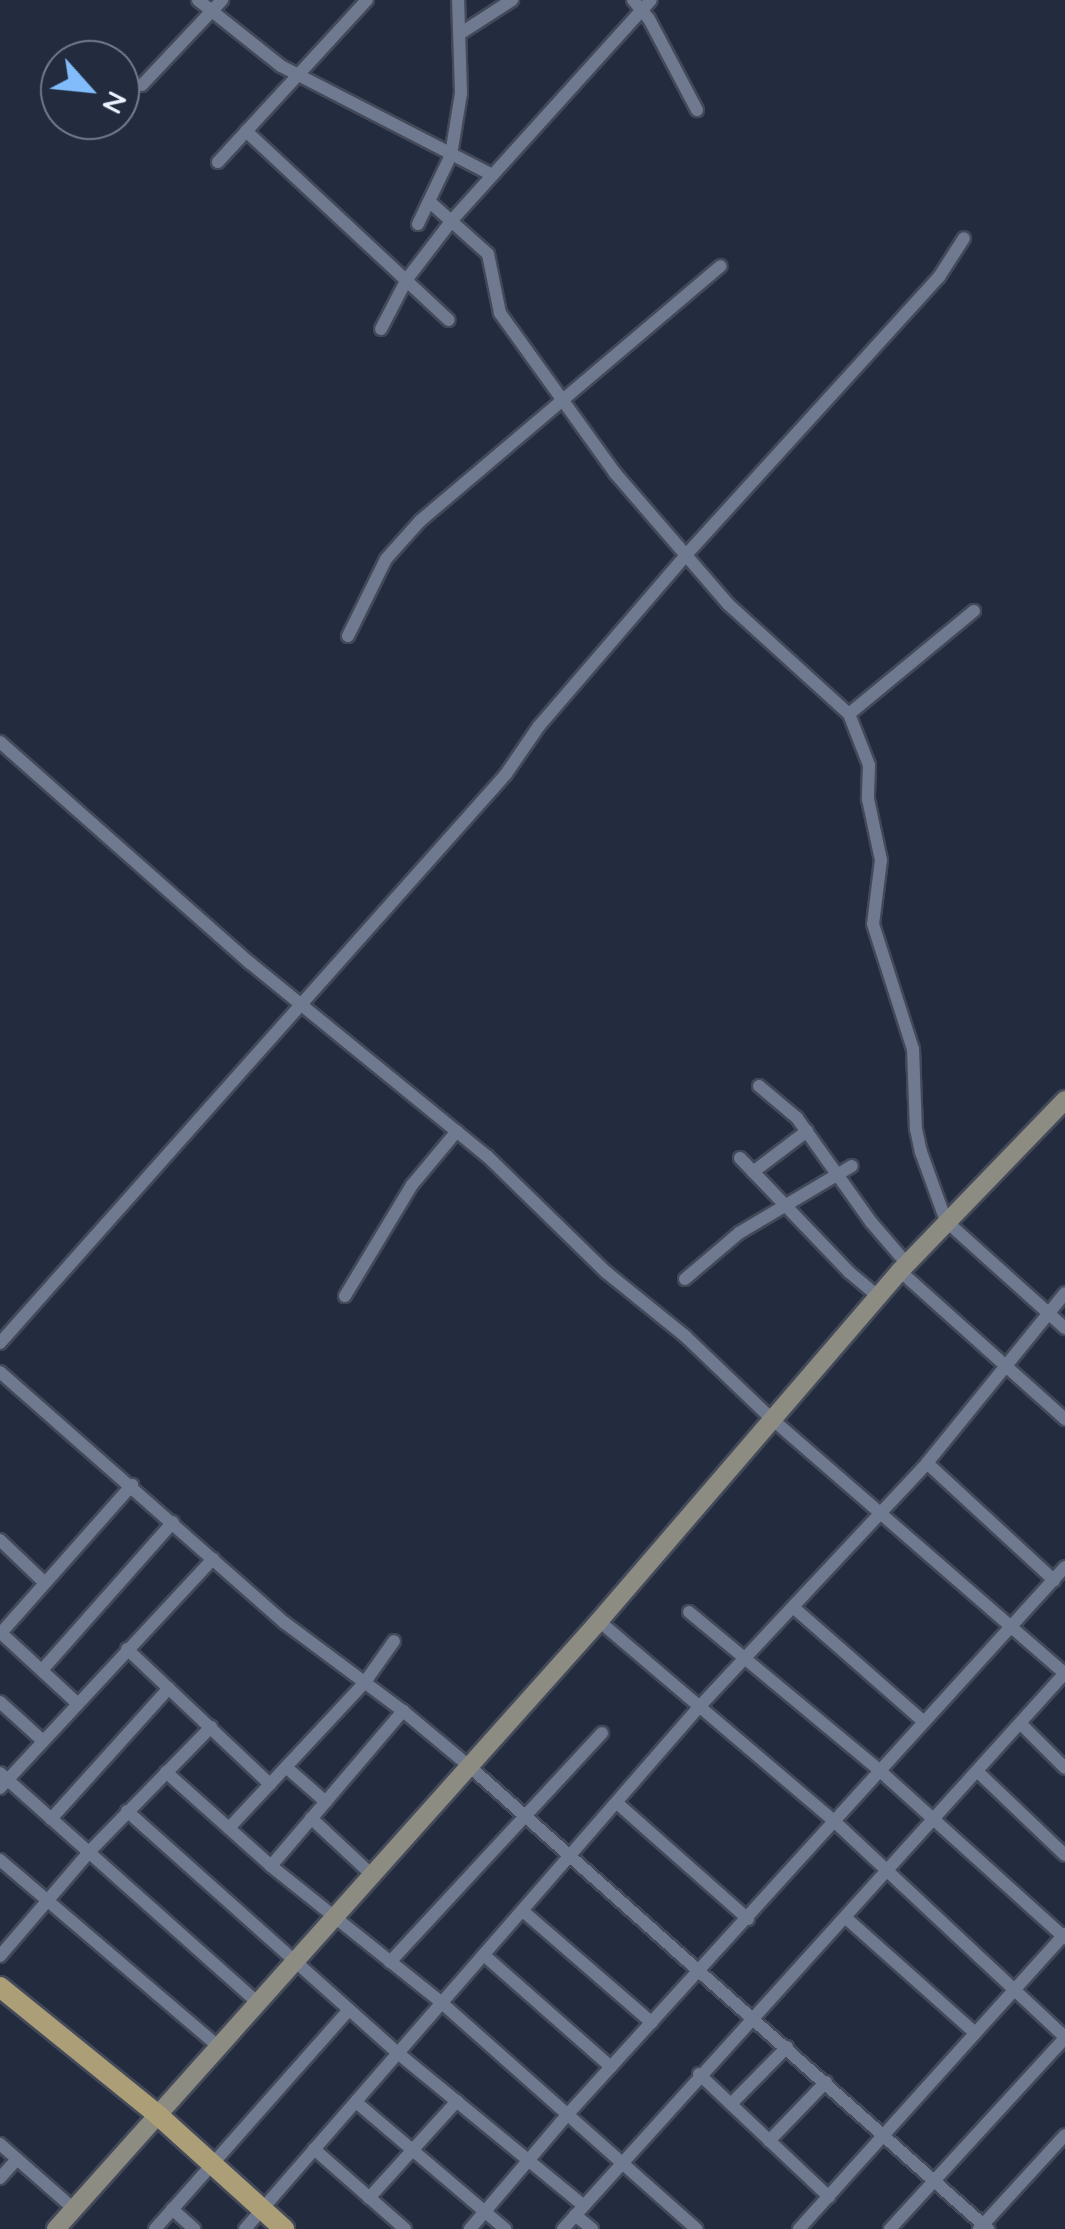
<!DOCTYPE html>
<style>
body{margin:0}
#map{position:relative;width:1065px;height:2229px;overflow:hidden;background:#232c3f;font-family:Quicksand,sans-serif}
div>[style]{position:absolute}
.roads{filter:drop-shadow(2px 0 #434959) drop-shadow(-2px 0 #434959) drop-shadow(0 2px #434959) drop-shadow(0 -2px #434959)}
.street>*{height:12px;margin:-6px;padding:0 6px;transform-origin:6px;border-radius:6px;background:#6f7a90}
.secondary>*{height:18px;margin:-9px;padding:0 9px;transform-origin:9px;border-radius:9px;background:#8d8c83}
.primary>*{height:20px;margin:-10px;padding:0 10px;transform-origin:10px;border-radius:10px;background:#ac9f77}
span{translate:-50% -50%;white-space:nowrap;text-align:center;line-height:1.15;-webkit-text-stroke:8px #232c3f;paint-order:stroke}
.north{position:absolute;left:40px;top:40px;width:100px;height:100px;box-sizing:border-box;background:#232c3f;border:2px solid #737b8c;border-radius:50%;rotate:117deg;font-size:28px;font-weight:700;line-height:40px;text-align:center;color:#ecf2ff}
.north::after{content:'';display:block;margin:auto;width:35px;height:45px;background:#82bcfa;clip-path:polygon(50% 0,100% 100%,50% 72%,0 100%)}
</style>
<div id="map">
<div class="roads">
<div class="street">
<div style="left:198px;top:0;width:106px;rotate:38.5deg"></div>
<div style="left:281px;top:66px;width:237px;rotate:27.3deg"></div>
<div style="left:633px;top:0;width:25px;rotate:50deg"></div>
<div style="left:649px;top:19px;width:103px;rotate:62.2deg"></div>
<div style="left:461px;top:33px;width:61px;rotate:-32.9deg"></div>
<div style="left:142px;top:85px;width:117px;rotate:-46.7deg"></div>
<div style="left:246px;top:131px;width:277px;rotate:43deg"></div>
<div style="left:218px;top:162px;width:220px;rotate:-47.4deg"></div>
<div style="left:431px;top:203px;width:76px;rotate:41.8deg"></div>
<div style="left:488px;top:254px;width:60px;rotate:78.5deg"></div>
<div style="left:500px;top:313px;width:197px;rotate:54.3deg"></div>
<div style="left:615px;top:473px;width:173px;rotate:49.2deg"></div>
<div style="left:728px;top:604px;width:164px;rotate:42.3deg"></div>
<div style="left:849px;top:714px;width:55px;rotate:68.6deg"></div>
<div style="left:869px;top:765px;width:34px;rotate:92deg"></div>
<div style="left:868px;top:799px;width:62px;rotate:78deg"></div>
<div style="left:881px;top:860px;width:64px;rotate:97.1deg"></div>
<div style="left:873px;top:924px;width:131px;rotate:72.3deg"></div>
<div style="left:913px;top:1049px;width:80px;rotate:87.9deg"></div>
<div style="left:916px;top:1129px;width:24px;rotate:78deg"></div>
<div style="left:921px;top:1152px;width:73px;rotate:70.1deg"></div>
<div style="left:946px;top:1221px;width:160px;rotate:42deg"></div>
<div style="left:418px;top:224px;width:76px;rotate:-64.4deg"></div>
<div style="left:451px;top:155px;width:63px;rotate:-80.8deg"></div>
<div style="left:461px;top:93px;width:93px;rotate:-91.8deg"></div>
<div style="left:381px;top:329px;width:56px;rotate:-62.5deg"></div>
<div style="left:407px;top:279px;width:76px;rotate:-52.5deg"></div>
<div style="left:453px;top:219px;width:295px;rotate:-47.9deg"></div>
<div style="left:348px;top:636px;width:86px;rotate:-63.7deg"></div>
<div style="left:386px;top:559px;width:51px;rotate:-48.2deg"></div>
<div style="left:420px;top:521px;width:394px;rotate:-40.3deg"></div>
<div style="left:849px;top:714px;width:162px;rotate:-39.5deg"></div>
<div style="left:0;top:742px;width:334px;rotate:41.5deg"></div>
<div style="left:250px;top:963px;width:306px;rotate:39.2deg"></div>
<div style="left:487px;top:1156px;width:166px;rotate:44.3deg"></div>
<div style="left:606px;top:1272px;width:102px;rotate:39deg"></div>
<div style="left:685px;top:1336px;width:120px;rotate:43.7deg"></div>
<div style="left:772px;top:1419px;width:388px;rotate:41deg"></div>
<div style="left:759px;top:1086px;width:50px;rotate:40.1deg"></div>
<div style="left:797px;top:1118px;width:128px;rotate:54.6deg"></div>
<div style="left:871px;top:1222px;width:55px;rotate:49.4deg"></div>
<div style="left:740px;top:1158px;width:158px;rotate:46.3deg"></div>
<div style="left:849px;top:1272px;width:38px;rotate:40deg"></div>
<div style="left:753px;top:1172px;width:68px;rotate:-37.2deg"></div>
<div style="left:900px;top:1271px;width:222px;rotate:41.9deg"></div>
<div style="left:685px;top:1279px;width:71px;rotate:-40.4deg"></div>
<div style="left:739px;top:1233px;width:131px;rotate:-30.7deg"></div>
<div style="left:345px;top:1296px;width:130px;rotate:-58.9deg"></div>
<div style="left:412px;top:1185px;width:70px;rotate:-50.2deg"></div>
<div style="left:0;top:1343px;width:761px;rotate:-48.35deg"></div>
<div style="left:506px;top:774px;width:58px;rotate:-55.5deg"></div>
<div style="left:539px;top:726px;width:224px;rotate:-49.3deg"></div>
<div style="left:685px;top:556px;width:377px;rotate:-47.7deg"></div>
<div style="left:939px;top:277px;width:46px;rotate:-57.3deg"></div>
<div style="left:0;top:1372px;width:380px;rotate:41.4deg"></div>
<div style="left:285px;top:1623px;width:147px;rotate:36.7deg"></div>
<div style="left:403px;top:1711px;width:86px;rotate:39.8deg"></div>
<div style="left:469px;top:1766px;width:696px;rotate:41.74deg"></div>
<div style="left:927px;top:1463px;width:173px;rotate:42.7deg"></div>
<div style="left:0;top:1540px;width:62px;rotate:43.7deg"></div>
<div style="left:793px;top:1607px;width:174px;rotate:41.3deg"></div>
<div style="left:689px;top:1612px;width:247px;rotate:39.7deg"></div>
<div style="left:879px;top:1770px;width:251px;rotate:42.1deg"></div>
<div style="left:599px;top:1621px;width:309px;rotate:40.4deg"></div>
<div style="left:834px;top:1821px;width:316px;rotate:43.1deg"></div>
<div style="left:127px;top:1649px;width:197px;rotate:43.4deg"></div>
<div style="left:43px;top:1669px;width:196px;rotate:-48.5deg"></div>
<div style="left:0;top:1702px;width:58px;rotate:42.2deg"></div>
<div style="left:78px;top:1704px;width:105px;rotate:-137.3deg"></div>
<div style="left:1px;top:1633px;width:198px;rotate:-48.5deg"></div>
<div style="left:1021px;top:1724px;width:62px;rotate:45deg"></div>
<div style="left:286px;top:1767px;width:53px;rotate:41.2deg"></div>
<div style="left:166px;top:1772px;width:141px;rotate:41.8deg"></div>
<div style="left:271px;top:1866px;width:221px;rotate:38.7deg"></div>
<div style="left:443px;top:2004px;width:339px;rotate:41.6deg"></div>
<div style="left:978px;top:1772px;width:120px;rotate:43.7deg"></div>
<div style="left:0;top:1773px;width:346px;rotate:41.7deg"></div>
<div style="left:0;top:1788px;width:313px;rotate:-47.1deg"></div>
<div style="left:617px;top:1803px;width:175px;rotate:41.5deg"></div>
<div style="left:127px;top:1811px;width:365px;rotate:41.8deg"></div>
<div style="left:399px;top:2054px;width:238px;rotate:39.4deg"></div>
<div style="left:311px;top:1818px;width:83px;rotate:43.1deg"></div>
<div style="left:51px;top:1819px;width:176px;rotate:-48deg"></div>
<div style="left:229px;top:1828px;width:200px;rotate:-47deg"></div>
<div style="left:365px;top:1682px;width:50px;rotate:-54.7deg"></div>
<div style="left:0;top:1860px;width:288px;rotate:40.5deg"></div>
<div style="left:271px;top:1866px;width:204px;rotate:-49.6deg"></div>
<div style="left:524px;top:1912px;width:169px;rotate:40.9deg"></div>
<div style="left:846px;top:1918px;width:173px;rotate:41.7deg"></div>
<div style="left:0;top:1956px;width:137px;rotate:-49.4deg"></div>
<div style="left:89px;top:1852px;width:175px;rotate:-45.7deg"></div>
<div style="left:485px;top:1956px;width:168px;rotate:41.4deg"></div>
<div style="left:390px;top:1962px;width:312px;rotate:-47.2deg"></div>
<div style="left:699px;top:2074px;width:179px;rotate:43.4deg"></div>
<div style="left:356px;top:2102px;width:196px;rotate:40.4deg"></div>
<div style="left:731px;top:2104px;width:80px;rotate:-45.5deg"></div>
<div style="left:769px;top:2141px;width:82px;rotate:-46deg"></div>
<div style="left:0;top:2144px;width:98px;rotate:41.3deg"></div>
<div style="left:314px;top:2149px;width:121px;rotate:41.3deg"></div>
<div style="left:0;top:2178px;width:25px;rotate:-48deg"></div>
<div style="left:369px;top:2198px;width:131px;rotate:-47.8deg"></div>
<div style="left:172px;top:2209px;width:30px;rotate:42deg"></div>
<div style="left:575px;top:2215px;width:22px;rotate:39deg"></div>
<div style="left:155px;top:2229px;width:293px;rotate:-48.5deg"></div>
<div style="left:245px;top:2229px;width:692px;rotate:-48.99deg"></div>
<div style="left:699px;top:1707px;width:334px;rotate:-46.9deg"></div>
<div style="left:927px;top:1463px;width:219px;rotate:-50.9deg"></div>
<div style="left:470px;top:2229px;width:151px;rotate:-49.6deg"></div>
<div style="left:568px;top:2114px;width:739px;rotate:-47.74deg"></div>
<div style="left:563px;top:2229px;width:749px;rotate:-47.92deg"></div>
<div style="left:799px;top:2229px;width:397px;rotate:-48deg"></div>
<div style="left:890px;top:2229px;width:259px;rotate:-47.5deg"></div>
<div style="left:979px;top:2229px;width:127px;rotate:-47.5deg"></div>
</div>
<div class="secondary">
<div style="left:56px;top:2229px;width:815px;rotate:-48.23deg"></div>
<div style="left:599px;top:1621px;width:462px;rotate:-49.3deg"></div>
<div style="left:900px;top:1271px;width:238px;rotate:-46deg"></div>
</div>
<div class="primary">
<div style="left:0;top:1987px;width:203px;rotate:39deg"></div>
<div style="left:158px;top:2115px;width:170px;rotate:42.1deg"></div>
</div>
</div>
<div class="north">N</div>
</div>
